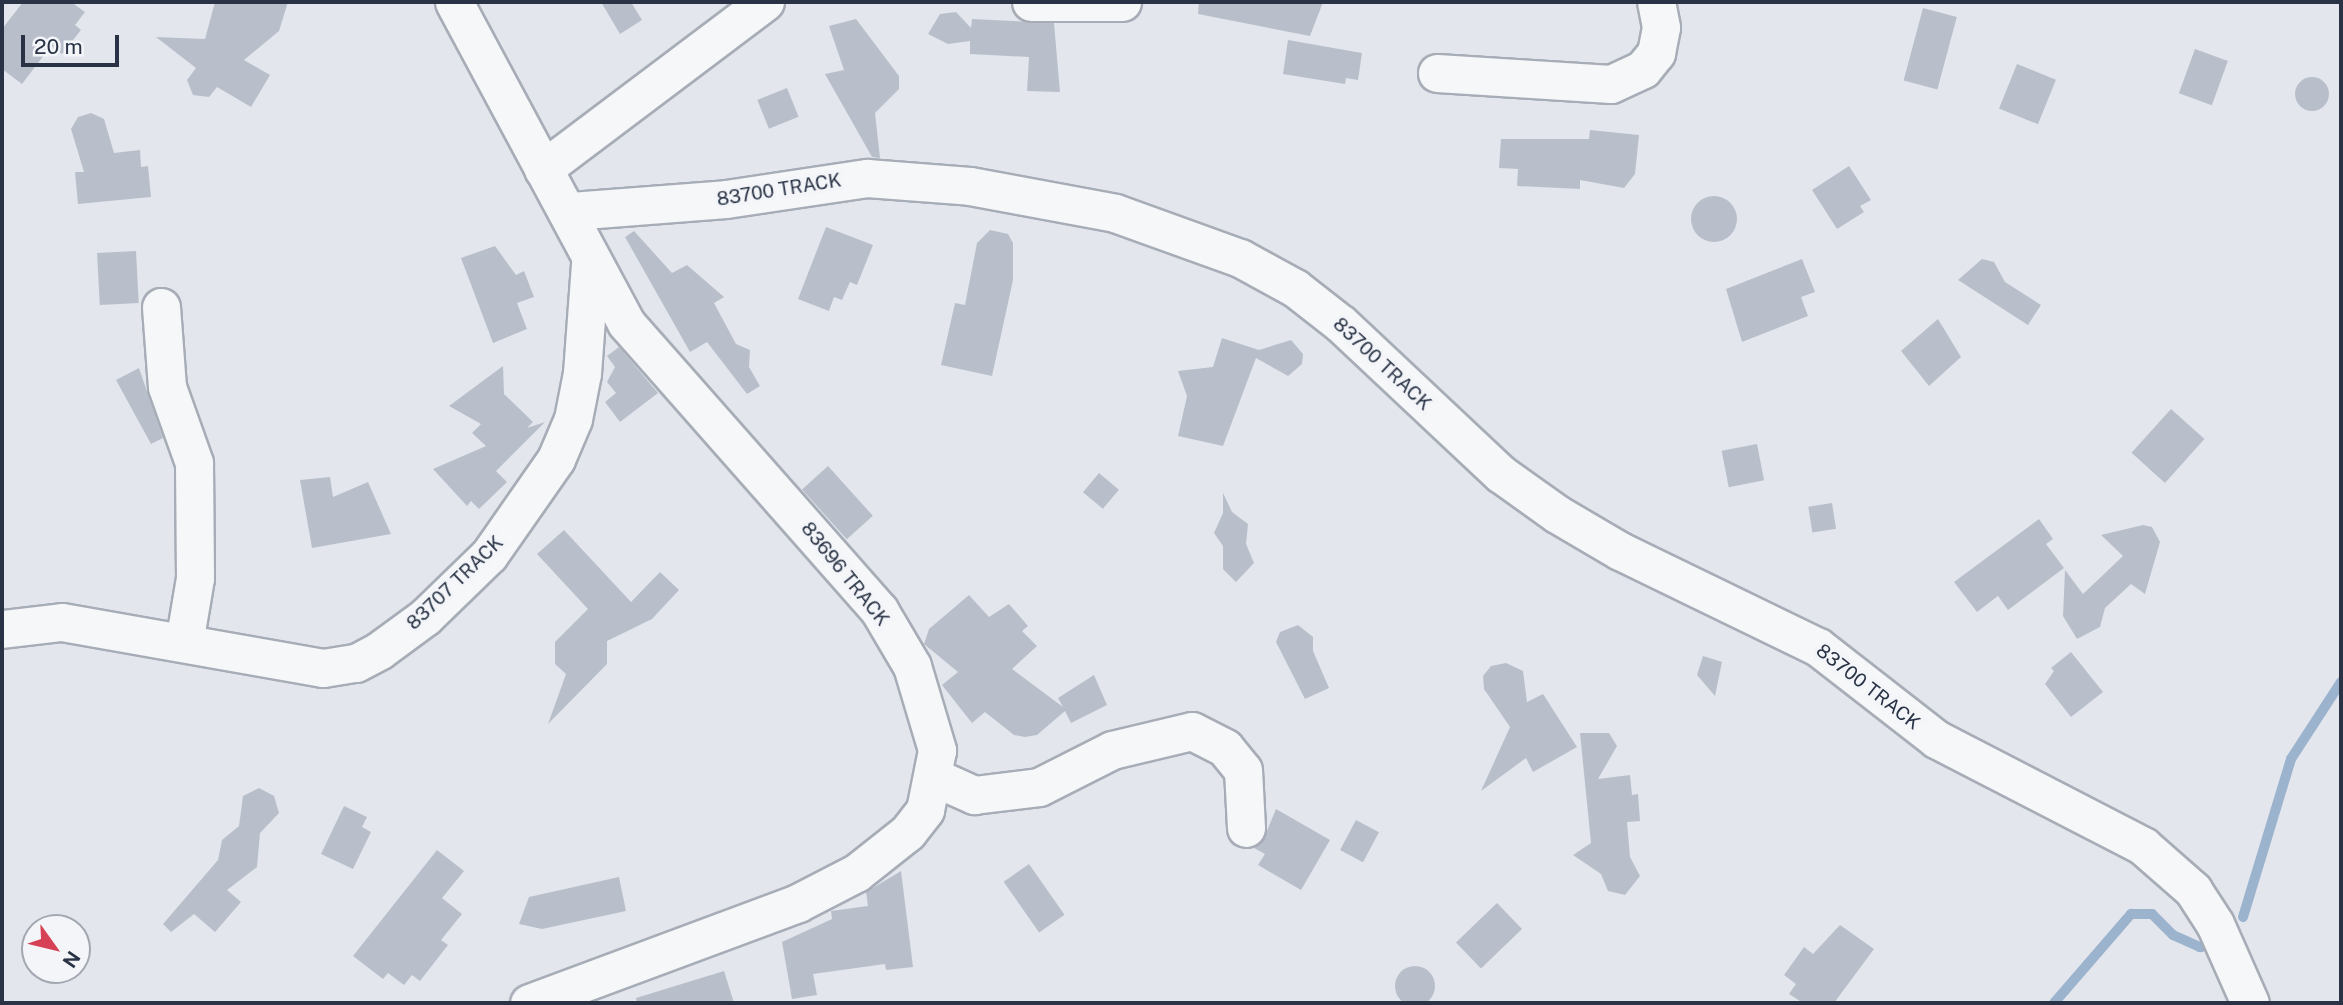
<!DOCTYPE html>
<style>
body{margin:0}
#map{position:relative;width:2343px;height:1005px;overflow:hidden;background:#e3e6ec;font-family:"Public Sans",sans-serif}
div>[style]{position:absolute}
.stream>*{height:10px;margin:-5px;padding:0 5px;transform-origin:5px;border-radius:5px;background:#9cb3ce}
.building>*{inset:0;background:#b9bfca;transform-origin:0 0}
.round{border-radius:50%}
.roads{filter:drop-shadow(2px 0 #a7adb7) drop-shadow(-2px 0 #a7adb7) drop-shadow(0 2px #a7adb7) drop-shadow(0 -2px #a7adb7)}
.minor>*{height:37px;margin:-18.5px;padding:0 18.5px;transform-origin:18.5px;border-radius:18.5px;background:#f6f7f9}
span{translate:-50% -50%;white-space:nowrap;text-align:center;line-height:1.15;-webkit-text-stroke:7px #f3f5f9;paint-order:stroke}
.street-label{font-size:19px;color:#293345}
.frame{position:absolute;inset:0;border:4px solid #293345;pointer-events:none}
.north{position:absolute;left:21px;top:914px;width:70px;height:70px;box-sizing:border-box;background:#f3f5f9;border:2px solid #a2a7b1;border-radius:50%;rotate:124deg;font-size:19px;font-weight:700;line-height:28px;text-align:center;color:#293345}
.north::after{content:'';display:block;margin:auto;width:24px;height:32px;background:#d74156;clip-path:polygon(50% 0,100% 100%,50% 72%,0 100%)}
.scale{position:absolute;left:21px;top:35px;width:98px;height:32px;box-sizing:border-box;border:4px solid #293345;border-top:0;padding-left:9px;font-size:21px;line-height:24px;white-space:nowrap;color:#293345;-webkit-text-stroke:5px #f3f5f9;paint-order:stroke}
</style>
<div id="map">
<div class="stream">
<div style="left:2243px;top:917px;width:165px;rotate:-73.1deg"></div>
<div style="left:2291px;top:759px;width:92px;rotate:-57deg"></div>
<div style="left:2054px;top:1003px;width:118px;rotate:-49.1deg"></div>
<div style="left:2131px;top:914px;width:21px"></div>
<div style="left:2152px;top:914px;width:30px;rotate:45deg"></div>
<div style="left:2173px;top:935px;width:30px;rotate:24deg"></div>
<div style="left:2200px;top:947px;width:10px;rotate:-11deg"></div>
</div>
<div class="building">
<div style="clip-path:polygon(23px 2px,71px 2px,85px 12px,75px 25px,81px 30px,62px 54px,51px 46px,22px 84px,2px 69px,2px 29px)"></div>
<div style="clip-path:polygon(215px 2px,288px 2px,279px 31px,244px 60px,270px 75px,251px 107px,217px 87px,209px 97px,193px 95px,187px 80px,196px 68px,156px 37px,205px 39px)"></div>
<div style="clip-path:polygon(601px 2px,631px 2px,642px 20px,620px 34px)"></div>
<div style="clip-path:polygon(1199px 2px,1323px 2px,1310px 36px,1198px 14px)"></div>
<div style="left:1923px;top:8px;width:35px;height:75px;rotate:15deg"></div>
<div style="clip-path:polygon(956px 12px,971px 28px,972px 19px,1054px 23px,1060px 92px,1027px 91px,1029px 57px,970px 54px,970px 41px,948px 44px,928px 34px,940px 14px)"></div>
<div style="clip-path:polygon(856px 19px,899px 76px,899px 89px,875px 113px,880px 158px,872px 157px,825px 74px,844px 70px,829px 26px)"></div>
<div style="clip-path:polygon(1288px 40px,1362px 53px,1358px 80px,1346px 78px,1345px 84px,1283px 74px)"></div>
<div style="left:2195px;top:49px;width:35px;height:47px;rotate:20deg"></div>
<div style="left:2017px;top:64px;width:42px;height:48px;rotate:22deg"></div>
<div class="round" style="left:2295px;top:77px;width:34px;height:34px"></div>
<div style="left:787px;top:88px;width:31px;height:32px;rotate:68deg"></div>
<div style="clip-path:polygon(91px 113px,104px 119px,114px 153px,140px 150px,141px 167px,148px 166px,151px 197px,78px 204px,75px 172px,84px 172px,71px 129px,78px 117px)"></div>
<div style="clip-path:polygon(1590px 130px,1639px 135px,1635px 174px,1624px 188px,1580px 180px,1580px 189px,1517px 186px,1518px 169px,1499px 168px,1501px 139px,1589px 139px)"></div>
<div style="clip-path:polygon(1849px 166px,1871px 200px,1860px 206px,1864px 212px,1837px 229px,1812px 190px)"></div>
<div class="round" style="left:1691px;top:196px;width:46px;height:46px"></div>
<div style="clip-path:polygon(826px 227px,873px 245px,857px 285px,850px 282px,842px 300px,834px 297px,829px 311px,798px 299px)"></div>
<div style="clip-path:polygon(990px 230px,1008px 234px,1013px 243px,1013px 280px,992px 376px,941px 365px,955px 303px,965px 305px,977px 243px)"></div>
<div style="clip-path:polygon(634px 231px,672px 273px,687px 265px,724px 297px,714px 303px,736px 344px,750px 350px,749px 367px,760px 386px,747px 394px,707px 342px,690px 352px,625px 237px)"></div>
<div style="clip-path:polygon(495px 246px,516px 275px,524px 271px,534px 297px,517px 303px,527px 329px,493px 343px,461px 258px)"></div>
<div style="left:136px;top:251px;width:52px;height:39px;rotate:87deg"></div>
<div style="clip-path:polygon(1802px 259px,1815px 292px,1801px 297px,1808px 316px,1742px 342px,1726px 289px)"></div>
<div style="clip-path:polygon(1982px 259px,1994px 262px,2005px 282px,2041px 305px,2028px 325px,1958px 280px)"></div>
<div style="clip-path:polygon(1938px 319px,1961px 357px,1929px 386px,1901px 351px)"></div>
<div style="clip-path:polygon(1222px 338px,1259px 350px,1291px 340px,1303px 354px,1302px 364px,1288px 376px,1256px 358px,1223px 446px,1178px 436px,1187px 396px,1178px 371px,1213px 367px)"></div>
<div style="clip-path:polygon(619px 347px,658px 393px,620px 422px,605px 402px,616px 393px,607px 382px,615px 367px,607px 356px)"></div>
<div style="clip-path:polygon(503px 366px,504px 394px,533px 422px,527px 428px,545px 422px,496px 471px,507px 482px,479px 509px,471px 501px,467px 506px,433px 469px,486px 446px,472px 433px,481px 424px,449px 406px)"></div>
<div style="clip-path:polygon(139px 368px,163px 438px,151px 444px,116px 380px)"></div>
<div style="left:2171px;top:409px;width:45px;height:59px;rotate:42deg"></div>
<div style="left:1757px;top:444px;width:37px;height:36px;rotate:79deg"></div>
<div style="left:828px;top:466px;width:67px;height:35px;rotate:48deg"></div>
<div style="left:1099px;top:473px;width:26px;height:25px;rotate:40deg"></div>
<div style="clip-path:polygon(330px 477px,333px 497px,368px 482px,391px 534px,312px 548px,300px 480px)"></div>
<div style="clip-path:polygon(1223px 493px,1232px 512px,1248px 524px,1246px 544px,1254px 563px,1236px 582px,1223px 569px,1223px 546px,1214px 533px,1223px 513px)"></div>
<div style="left:1832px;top:503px;width:26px;height:24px;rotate:81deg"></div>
<div style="clip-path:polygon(2039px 519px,2053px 539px,2046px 544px,2064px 568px,2008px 610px,1998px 596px,1977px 612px,1954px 582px)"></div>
<div style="clip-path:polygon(2143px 525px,2152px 527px,2160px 542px,2145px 594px,2131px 584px,2105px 608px,2100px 627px,2077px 639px,2063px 616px,2065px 570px,2083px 594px,2123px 556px,2101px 535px)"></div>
<div style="clip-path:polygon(564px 530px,631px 602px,660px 572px,679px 590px,652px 619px,607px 641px,607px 664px,548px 724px,566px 674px,555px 664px,555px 642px,588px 609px,537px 554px)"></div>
<div style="clip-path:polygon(969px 595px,989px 617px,1009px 604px,1028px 626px,1022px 631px,1037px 646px,1012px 669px,1063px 707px,1058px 698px,1094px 675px,1107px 705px,1071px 723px,1065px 711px,1037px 735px,1025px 737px,1014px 735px,985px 712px,972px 723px,942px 685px,958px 672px,924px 644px,929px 629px)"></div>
<div style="clip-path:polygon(1298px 625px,1313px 637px,1313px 651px,1329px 688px,1305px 699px,1276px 642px,1280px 632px)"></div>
<div style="clip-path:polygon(2071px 652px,2103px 692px,2071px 717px,2045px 684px,2054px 671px,2051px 668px)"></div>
<div style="clip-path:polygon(1703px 656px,1722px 662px,1715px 696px,1697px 675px)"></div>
<div style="clip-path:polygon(1506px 663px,1523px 671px,1527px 702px,1543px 694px,1577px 747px,1533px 772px,1526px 758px,1481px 791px,1510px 727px,1484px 689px,1483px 676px,1491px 666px)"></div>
<div style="clip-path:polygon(1580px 733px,1609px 733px,1617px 746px,1598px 779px,1630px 775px,1632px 795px,1638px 794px,1640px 821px,1627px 822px,1630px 857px,1640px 876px,1625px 895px,1608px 891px,1601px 874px,1573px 855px,1591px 843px)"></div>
<div style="clip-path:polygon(259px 788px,274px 796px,279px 813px,260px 833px,257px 867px,227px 890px,241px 902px,215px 932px,194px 914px,171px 932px,163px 924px,218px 860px,222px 840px,239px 826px,243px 796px)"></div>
<div style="clip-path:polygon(344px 806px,367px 817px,362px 827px,371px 832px,353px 869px,321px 854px)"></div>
<div style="clip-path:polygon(1276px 809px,1330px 840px,1301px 890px,1258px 865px,1265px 854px,1254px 848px,1264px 838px)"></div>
<div style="left:1356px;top:820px;width:26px;height:34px;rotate:28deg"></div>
<div style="clip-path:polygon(437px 850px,464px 871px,442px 898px,462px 914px,441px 940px,448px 945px,420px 981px,412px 975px,404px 985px,388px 973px,383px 979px,353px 956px)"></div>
<div style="left:1029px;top:864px;width:62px;height:31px;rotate:55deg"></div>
<div style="clip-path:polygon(901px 871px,913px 967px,886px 970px,885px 964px,813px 974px,817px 995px,792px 999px,782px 942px,832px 919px,831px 911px,868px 906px,866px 892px)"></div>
<div style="clip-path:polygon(619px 877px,626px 911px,542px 929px,519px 924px,529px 897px)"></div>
<div style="left:1497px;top:903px;width:36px;height:57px;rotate:46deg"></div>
<div style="clip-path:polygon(1840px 925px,1874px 949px,1834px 1003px,1803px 1003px,1789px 994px,1796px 984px,1784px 975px,1804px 947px,1813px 954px)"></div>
<div class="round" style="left:1395px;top:966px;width:40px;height:40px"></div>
<div style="clip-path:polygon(724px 971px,734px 1003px,637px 1003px,636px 998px)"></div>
</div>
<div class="roads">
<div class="minor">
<div style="left:454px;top:2px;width:364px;rotate:61.8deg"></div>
<div style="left:626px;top:323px;width:383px;rotate:48.6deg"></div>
<div style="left:879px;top:610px;width:65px;rotate:59.5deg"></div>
<div style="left:912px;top:666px;width:88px;rotate:73.4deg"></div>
<div style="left:937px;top:750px;width:61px;rotate:101.3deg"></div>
<div style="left:925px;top:810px;width:28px;rotate:128deg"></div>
<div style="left:908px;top:832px;width:66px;rotate:141.7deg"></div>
<div style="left:856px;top:873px;width:65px;rotate:152.7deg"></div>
<div style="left:798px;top:903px;width:287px;rotate:159.6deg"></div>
<div style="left:1031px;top:2px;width:91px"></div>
<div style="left:1437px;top:73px;width:174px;rotate:3.6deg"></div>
<div style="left:1611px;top:84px;width:35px;rotate:-25deg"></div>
<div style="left:1643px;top:69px;width:21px;rotate:-51deg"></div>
<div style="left:1656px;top:53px;width:26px;rotate:-79deg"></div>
<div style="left:1661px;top:27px;width:25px;rotate:-101deg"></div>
<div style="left:543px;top:169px;width:278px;rotate:-37deg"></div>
<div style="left:571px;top:211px;width:155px;rotate:-4.4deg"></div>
<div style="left:726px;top:199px;width:143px;rotate:-8.5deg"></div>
<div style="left:867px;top:178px;width:103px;rotate:4.4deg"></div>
<div style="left:970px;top:186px;width:147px;rotate:10.5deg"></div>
<div style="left:1115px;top:213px;width:133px;rotate:19.8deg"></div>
<div style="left:1240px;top:258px;width:63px;rotate:28.6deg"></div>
<div style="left:1295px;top:288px;width:58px;rotate:38deg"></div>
<div style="left:1341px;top:324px;width:219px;rotate:43.2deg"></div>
<div style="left:1501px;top:474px;width:69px;rotate:35.5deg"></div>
<div style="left:1557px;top:514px;width:73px;rotate:30.4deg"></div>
<div style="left:1620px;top:551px;width:220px;rotate:25.9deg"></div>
<div style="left:1818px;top:647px;width:150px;rotate:37.9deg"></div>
<div style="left:1936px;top:739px;width:233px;rotate:27.3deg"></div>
<div style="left:2143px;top:846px;width:67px;rotate:41.3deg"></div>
<div style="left:2193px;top:890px;width:40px;rotate:57.1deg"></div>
<div style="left:2215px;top:924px;width:86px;rotate:66.1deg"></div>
<div style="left:161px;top:307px;width:80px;rotate:85.7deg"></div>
<div style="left:167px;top:387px;width:81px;rotate:70.4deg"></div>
<div style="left:194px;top:463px;width:115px;rotate:89.5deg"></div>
<div style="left:195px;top:578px;width:66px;rotate:99.6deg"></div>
<div style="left:2px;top:629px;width:60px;rotate:-6.7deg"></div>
<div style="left:62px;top:622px;width:265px;rotate:10deg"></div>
<div style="left:323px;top:668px;width:33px;rotate:-9deg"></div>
<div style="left:356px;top:663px;width:27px;rotate:-28deg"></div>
<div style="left:380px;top:650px;width:56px;rotate:-36.3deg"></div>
<div style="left:425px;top:617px;width:89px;rotate:-44.1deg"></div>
<div style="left:489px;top:555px;width:117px;rotate:-55.1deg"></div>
<div style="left:556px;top:459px;width:43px;rotate:-67deg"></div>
<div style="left:573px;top:419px;width:47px;rotate:-78.9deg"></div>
<div style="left:582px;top:373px;width:110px;rotate:-85.8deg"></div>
<div style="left:936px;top:778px;width:42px;rotate:24.1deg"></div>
<div style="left:974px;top:795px;width:65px;rotate:-7deg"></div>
<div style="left:1039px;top:787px;width:82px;rotate:-26.9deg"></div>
<div style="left:1112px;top:750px;width:82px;rotate:-13.4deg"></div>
<div style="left:1192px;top:731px;width:37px;rotate:27deg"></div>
<div style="left:1225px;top:748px;width:28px;rotate:51deg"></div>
<div style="left:1243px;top:770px;width:58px;rotate:87deg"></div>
</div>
</div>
<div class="street-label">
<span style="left:779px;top:190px;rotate:-9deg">83700 TRACK</span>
<span style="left:1382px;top:364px;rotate:43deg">83700 TRACK</span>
<span style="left:845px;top:574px;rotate:51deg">83696 TRACK</span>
<span style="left:455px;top:583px;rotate:-44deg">83707 TRACK</span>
<span style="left:1868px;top:687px;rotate:38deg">83700 TRACK</span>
</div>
<div class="frame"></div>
<div class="north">N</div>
<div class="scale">20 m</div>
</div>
